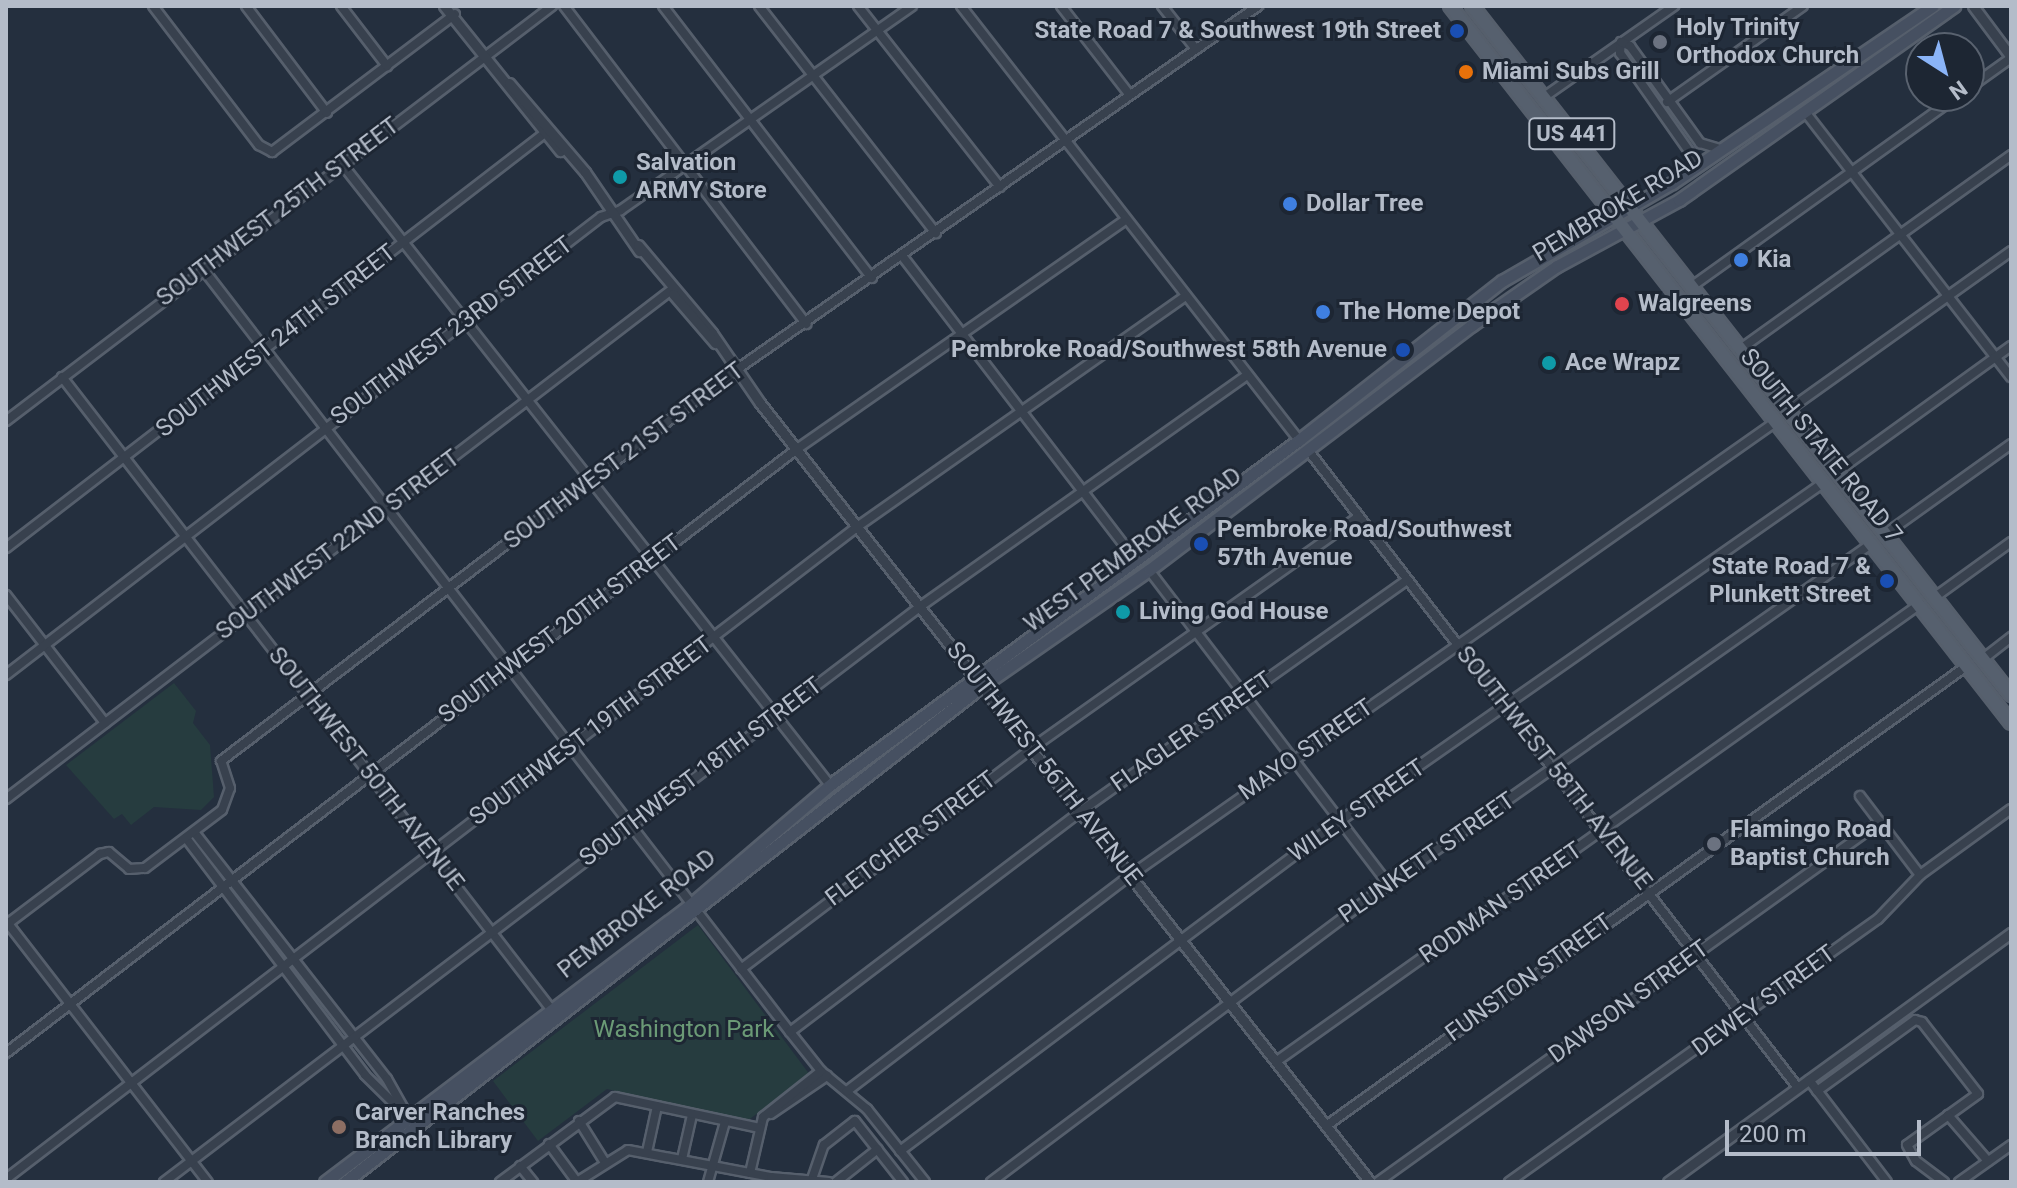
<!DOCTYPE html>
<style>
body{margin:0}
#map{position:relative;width:2017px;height:1188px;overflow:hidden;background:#242f3e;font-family:Roboto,sans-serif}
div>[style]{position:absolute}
.green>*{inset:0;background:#263c3f}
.roads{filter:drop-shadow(2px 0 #565f6c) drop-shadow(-2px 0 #565f6c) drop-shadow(0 2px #565f6c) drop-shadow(0 -2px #565f6c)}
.minor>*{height:8px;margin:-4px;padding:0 4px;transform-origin:4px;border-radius:4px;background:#38414e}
.tertiary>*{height:9px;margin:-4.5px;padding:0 4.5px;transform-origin:4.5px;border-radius:4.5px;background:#38414e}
.secondary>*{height:11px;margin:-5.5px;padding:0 5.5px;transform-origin:5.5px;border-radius:5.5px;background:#465061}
.primary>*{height:12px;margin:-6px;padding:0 6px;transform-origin:6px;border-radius:6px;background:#56606e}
.dots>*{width:22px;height:22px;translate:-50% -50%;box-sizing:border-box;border:4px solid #1d2633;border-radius:50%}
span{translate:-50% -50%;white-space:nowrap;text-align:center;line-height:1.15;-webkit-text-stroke:6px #1d2633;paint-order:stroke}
.shield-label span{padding:2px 6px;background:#1d2633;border:2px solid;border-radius:6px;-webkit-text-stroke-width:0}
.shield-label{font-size:22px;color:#b4bcc9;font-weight:700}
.poi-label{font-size:24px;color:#b4bcc9;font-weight:700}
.left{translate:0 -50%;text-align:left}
.right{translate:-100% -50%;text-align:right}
.street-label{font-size:24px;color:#b4bcc9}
.park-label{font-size:24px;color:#6b9a76}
.frame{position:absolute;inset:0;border:8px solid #b4bcc9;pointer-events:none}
.north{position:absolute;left:1905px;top:32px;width:80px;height:80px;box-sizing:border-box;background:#1d2633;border:2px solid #59626f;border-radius:50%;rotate:144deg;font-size:22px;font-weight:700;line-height:32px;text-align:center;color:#b4bcc9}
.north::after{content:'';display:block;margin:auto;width:28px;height:36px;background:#8ab4f8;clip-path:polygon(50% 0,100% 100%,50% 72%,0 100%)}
.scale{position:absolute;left:1725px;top:1120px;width:196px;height:36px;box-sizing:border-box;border:4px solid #b4bcc9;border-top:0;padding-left:10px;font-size:24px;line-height:28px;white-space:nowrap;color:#b4bcc9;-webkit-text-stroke:6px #1d2633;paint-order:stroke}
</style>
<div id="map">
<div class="green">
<div style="clip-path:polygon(174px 683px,196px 711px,193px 723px,210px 745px,214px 797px,201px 810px,154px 807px,131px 825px,122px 814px,114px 819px,66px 765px)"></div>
<div style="clip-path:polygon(698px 925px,810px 1075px,747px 1121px,607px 1089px,538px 1141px,493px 1081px)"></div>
</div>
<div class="roads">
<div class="minor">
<div style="left:153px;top:6px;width:175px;rotate:52.7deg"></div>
<div style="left:259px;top:145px;width:15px;rotate:28deg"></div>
<div style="left:272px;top:152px;width:229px;rotate:-37deg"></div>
<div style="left:246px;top:6px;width:134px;rotate:52.9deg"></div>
<div style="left:341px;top:6px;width:76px;rotate:52.5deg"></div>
<div style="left:564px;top:6px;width:400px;rotate:52.7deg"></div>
<div style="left:663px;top:6px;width:343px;rotate:52.5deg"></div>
<div style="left:759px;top:6px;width:288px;rotate:52.1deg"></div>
<div style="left:858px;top:6px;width:230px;rotate:51.9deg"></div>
<div style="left:961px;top:6px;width:550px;rotate:52.09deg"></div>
<div style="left:1061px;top:6px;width:111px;rotate:52.3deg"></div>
<div style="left:1162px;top:6px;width:55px;rotate:51.7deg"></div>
<div style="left:1969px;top:88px;width:52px;rotate:-35.5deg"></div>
<div style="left:1544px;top:97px;width:159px;rotate:-35deg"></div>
<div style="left:1667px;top:102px;width:166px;rotate:-35.2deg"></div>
<div style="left:1806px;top:113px;width:334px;rotate:52.2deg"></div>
<div style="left:342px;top:164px;width:790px;rotate:51.84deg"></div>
<div style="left:1691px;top:169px;width:15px;rotate:-90deg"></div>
<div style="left:1691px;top:154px;width:123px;rotate:-125.1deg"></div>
<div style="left:1620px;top:53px;width:11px;rotate:-85deg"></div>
<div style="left:1621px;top:42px;width:10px;rotate:24deg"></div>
<div style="left:1630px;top:46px;width:120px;rotate:54.2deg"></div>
<div style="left:1700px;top:143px;width:21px;rotate:17deg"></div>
<div style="left:903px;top:257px;width:383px;rotate:52.5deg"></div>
<div style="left:203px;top:269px;width:963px;rotate:52.43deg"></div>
<div style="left:790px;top:1032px;width:50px;rotate:51.5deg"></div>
<div style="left:821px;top:1071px;width:60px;rotate:39.6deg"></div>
<div style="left:867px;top:1109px;width:93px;rotate:51.5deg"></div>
<div style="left:1691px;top:287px;width:328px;rotate:-35.6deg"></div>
<div style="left:1739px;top:350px;width:335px;rotate:-35.6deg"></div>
<div style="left:62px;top:377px;width:799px;rotate:52.27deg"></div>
<div style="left:1787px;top:411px;width:275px;rotate:-35.5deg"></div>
<div style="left:6px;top:421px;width:686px;rotate:-37.24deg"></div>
<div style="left:1308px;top:450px;width:804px;rotate:52.47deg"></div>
<div style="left:1835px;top:473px;width:217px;rotate:-35.8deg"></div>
<div style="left:1884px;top:535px;width:156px;rotate:-35.6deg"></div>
<div style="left:6px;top:548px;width:680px;rotate:-37.59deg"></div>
<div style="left:1149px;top:570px;width:395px;rotate:52.7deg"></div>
<div style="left:6px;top:595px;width:162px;rotate:52.3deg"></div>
<div style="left:1935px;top:597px;width:94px;rotate:-35.9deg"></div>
<div style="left:1983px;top:659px;width:36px;rotate:-38deg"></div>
<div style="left:6px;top:675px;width:751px;rotate:-37.59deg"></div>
<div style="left:601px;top:217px;width:21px;rotate:-19deg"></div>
<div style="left:621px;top:210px;width:355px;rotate:-35deg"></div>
<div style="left:1860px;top:796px;width:99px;rotate:52.8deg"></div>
<div style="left:6px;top:799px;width:836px;rotate:-37.42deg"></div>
<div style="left:194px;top:832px;width:313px;rotate:52deg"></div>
<div style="left:387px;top:1079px;width:45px;rotate:60.6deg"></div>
<div style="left:186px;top:838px;width:297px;rotate:52.9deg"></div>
<div style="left:365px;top:1075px;width:64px;rotate:44.4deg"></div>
<div style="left:6px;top:921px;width:330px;rotate:52.3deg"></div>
<div style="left:6px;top:925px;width:118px;rotate:-37.1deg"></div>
<div style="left:100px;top:854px;width:9px;rotate:-13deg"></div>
<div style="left:109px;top:852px;width:26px;rotate:40deg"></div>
<div style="left:129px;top:869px;width:16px;rotate:-4deg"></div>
<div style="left:145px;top:868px;width:96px;rotate:-37deg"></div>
<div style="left:222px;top:810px;width:23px;rotate:-70deg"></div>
<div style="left:230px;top:788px;width:28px;rotate:-108deg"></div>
<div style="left:221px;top:761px;width:634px;rotate:-37.25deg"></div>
<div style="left:726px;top:377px;width:649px;rotate:-34.89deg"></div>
<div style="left:741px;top:969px;width:365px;rotate:-37.2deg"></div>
<div style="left:1032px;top:748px;width:400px;rotate:-35.3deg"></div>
<div style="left:790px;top:1032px;width:365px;rotate:-37.2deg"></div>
<div style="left:1081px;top:811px;width:400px;rotate:-35.3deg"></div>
<div style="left:6px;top:1053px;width:995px;rotate:-37.37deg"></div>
<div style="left:797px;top:449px;width:400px;rotate:-34.9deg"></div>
<div style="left:1277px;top:1061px;width:789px;rotate:-35.4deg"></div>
<div style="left:1809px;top:1080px;width:128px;rotate:52.6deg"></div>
<div style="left:847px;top:1091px;width:357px;rotate:-37.3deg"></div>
<div style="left:1131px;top:875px;width:786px;rotate:-35.11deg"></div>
<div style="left:1817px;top:1091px;width:121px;rotate:-35.9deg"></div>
<div style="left:1915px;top:1020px;width:7px;rotate:16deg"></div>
<div style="left:1922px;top:1022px;width:91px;rotate:52.1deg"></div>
<div style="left:1978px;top:1094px;width:87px;rotate:144.3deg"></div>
<div style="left:1907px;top:1145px;width:18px;rotate:61deg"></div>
<div style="left:1916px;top:1161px;width:35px;rotate:37deg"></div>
<div style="left:771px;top:1114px;width:68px;rotate:-34.2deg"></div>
<div style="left:1948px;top:1115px;width:61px;rotate:49deg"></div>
<div style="left:579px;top:1121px;width:47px;rotate:58deg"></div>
<div style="left:1326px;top:1126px;width:790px;rotate:-35.68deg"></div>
<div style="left:549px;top:1144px;width:47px;rotate:53.6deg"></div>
<div style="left:900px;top:1151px;width:550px;rotate:-36.87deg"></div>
<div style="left:1340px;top:821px;width:590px;rotate:-34.98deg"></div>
<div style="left:647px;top:1152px;width:47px;rotate:-77.7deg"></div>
<div style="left:682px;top:1159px;width:45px;rotate:-77.2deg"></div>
<div style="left:520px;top:1166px;width:21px;rotate:51deg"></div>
<div style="left:750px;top:1173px;width:57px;rotate:-76.9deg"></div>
<div style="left:763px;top:1117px;width:74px;rotate:-38.4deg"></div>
<div style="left:6px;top:1179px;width:1072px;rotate:-37.46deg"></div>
<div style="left:857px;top:527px;width:402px;rotate:-35.1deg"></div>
<div style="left:812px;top:1179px;width:36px;rotate:-71deg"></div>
<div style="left:824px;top:1145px;width:39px;rotate:-38deg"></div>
<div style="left:855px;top:1121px;width:78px;rotate:51.8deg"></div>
<div style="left:164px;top:1182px;width:951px;rotate:-37.27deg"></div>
<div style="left:921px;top:606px;width:400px;rotate:-35.3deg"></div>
<div style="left:500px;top:1182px;width:143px;rotate:-36.5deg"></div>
<div style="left:615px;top:1097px;width:148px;rotate:12.1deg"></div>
<div style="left:577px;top:1182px;width:60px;rotate:-32.1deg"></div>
<div style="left:628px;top:1150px;width:146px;rotate:10.7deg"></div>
<div style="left:771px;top:1177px;width:58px;rotate:4.9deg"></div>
<div style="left:708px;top:1182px;width:62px;rotate:-74.2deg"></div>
<div style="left:836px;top:1182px;width:53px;rotate:-38.2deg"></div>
<div style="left:991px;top:1182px;width:496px;rotate:-36.9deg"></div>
<div style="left:1388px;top:884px;width:591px;rotate:-35.14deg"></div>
<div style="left:1378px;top:1182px;width:618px;rotate:-35.65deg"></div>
<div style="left:1509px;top:1182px;width:453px;rotate:-35.5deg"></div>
<div style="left:1878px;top:919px;width:61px;rotate:-46.3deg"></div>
<div style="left:1920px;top:875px;width:112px;rotate:-36deg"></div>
<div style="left:1959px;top:1182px;width:64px;rotate:-35.4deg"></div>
</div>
<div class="tertiary">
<div style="left:444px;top:6px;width:186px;rotate:51.3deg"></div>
<div style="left:1973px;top:6px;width:64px;rotate:53.3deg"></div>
<div style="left:509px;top:83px;width:117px;rotate:49.5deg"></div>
<div style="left:585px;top:172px;width:96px;rotate:55.6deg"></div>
<div style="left:638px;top:245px;width:115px;rotate:49.9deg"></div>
<div style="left:712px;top:333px;width:85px;rotate:55.6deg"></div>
<div style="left:760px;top:403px;width:989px;rotate:51.94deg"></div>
<div style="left:673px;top:294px;width:65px;rotate:49.4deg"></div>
<div style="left:1668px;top:1182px;width:424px;rotate:-36deg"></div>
</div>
<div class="secondary">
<div style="left:325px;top:1182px;width:460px;rotate:-37.2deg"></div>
<div style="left:691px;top:904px;width:183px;rotate:-40.6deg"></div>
<div style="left:830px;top:785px;width:582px;rotate:-36.34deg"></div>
<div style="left:1299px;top:440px;width:258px;rotate:-38.1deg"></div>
<div style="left:1502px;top:281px;width:196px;rotate:-30deg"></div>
<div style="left:1672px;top:183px;width:315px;rotate:-34.2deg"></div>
<div style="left:345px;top:1182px;width:807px;rotate:-37.91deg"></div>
<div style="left:982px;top:686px;width:203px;rotate:-34.8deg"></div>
<div style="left:1149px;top:570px;width:405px;rotate:-37.2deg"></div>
<div style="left:1472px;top:325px;width:103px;rotate:-34.8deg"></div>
<div style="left:1557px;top:266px;width:139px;rotate:-28.4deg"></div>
<div style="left:1679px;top:200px;width:337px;rotate:-35.2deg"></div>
</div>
<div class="primary">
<div style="left:1450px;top:6px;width:910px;rotate:51.96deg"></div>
<div style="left:1472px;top:6px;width:875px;rotate:51.96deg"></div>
</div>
</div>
<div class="dots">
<div style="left:1457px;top:31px;background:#1a4fb4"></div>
<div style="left:1660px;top:42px;background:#6b7280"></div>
<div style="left:1466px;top:72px;background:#e8710a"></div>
<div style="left:620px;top:177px;background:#0f9aa8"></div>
<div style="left:1290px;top:204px;background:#3f7fe0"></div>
<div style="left:1741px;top:260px;background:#3f7fe0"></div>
<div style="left:1622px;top:304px;background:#e0444e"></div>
<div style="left:1323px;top:312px;background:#3f7fe0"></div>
<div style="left:1403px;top:350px;background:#1a4fb4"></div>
<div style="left:1549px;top:363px;background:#0f9aa8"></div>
<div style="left:1201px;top:544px;background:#1a4fb4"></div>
<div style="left:1887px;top:581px;background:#1a4fb4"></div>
<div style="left:1123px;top:612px;background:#0f9aa8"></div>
<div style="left:1714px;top:844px;background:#6b7280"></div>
<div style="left:339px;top:1127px;background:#8d6e63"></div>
</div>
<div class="shield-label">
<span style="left:1572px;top:134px">US 441</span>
</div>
<div class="poi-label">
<span class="left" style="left:1676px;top:42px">Holy Trinity<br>Orthodox Church</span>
<span class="right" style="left:1441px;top:31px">State Road 7 &amp; Southwest 19th Street</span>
<span class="left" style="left:1482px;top:72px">Miami Subs Grill</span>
<span class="left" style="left:636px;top:177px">Salvation<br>ARMY Store</span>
<span class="left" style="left:1306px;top:204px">Dollar Tree</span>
<span class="left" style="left:1757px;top:260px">Kia</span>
<span class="left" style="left:1638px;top:304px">Walgreens</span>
<span class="left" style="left:1339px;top:312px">The Home Depot</span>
<span class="right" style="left:1387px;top:350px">Pembroke Road/Southwest 58th Avenue</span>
<span class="left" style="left:1565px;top:363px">Ace Wrapz</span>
<span class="left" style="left:1217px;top:544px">Pembroke Road/Southwest<br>57th Avenue</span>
<span class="right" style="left:1871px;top:581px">State Road 7 &amp;<br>Plunkett Street</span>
<span class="left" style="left:1139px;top:612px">Living God House</span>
<span class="left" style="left:1730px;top:844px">Flamingo Road<br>Baptist Church</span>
<span class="left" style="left:355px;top:1127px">Carver Ranches<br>Branch Library</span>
</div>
<div class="street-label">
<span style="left:1618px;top:206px;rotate:-31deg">PEMBROKE ROAD</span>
<span style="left:278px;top:212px;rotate:-37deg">SOUTHWEST 25TH STREET</span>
<span style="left:452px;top:331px;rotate:-37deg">SOUTHWEST 23RD STREET</span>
<span style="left:276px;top:341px;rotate:-38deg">SOUTHWEST 24TH STREET</span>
<span style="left:1821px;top:446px;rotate:51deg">SOUTH STATE ROAD 7</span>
<span style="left:624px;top:456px;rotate:-37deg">SOUTHWEST 21ST STREET</span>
<span style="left:338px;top:545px;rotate:-37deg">SOUTHWEST 22ND STREET</span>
<span style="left:1133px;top:550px;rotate:-36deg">WEST PEMBROKE ROAD</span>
<span style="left:560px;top:629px;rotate:-37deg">SOUTHWEST 20TH STREET</span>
<span style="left:591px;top:731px;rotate:-37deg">SOUTHWEST 19TH STREET</span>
<span style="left:1192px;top:732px;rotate:-35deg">FLAGLER STREET</span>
<span style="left:1306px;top:750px;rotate:-35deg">MAYO STREET</span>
<span style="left:1044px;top:764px;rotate:52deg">SOUTHWEST 56TH AVENUE</span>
<span style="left:1554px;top:768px;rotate:52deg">SOUTHWEST 58TH AVENUE</span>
<span style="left:366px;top:769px;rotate:52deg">SOUTHWEST 50TH AVENUE</span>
<span style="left:701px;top:772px;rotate:-37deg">SOUTHWEST 18TH STREET</span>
<span style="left:1357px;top:811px;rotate:-35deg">WILEY STREET</span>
<span style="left:911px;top:839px;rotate:-37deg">FLETCHER STREET</span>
<span style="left:1427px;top:858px;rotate:-35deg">PLUNKETT STREET</span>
<span style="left:1501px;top:903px;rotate:-35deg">RODMAN STREET</span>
<span style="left:637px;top:914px;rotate:-38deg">PEMBROKE ROAD</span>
<span style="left:1529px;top:978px;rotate:-36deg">FUNSTON STREET</span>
<span style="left:1764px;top:1001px;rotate:-36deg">DEWEY STREET</span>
<span style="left:1629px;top:1002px;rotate:-36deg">DAWSON STREET</span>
</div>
<div class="park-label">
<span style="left:684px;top:1030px">Washington Park</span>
</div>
<div class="frame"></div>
<div class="north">N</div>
<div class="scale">200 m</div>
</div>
